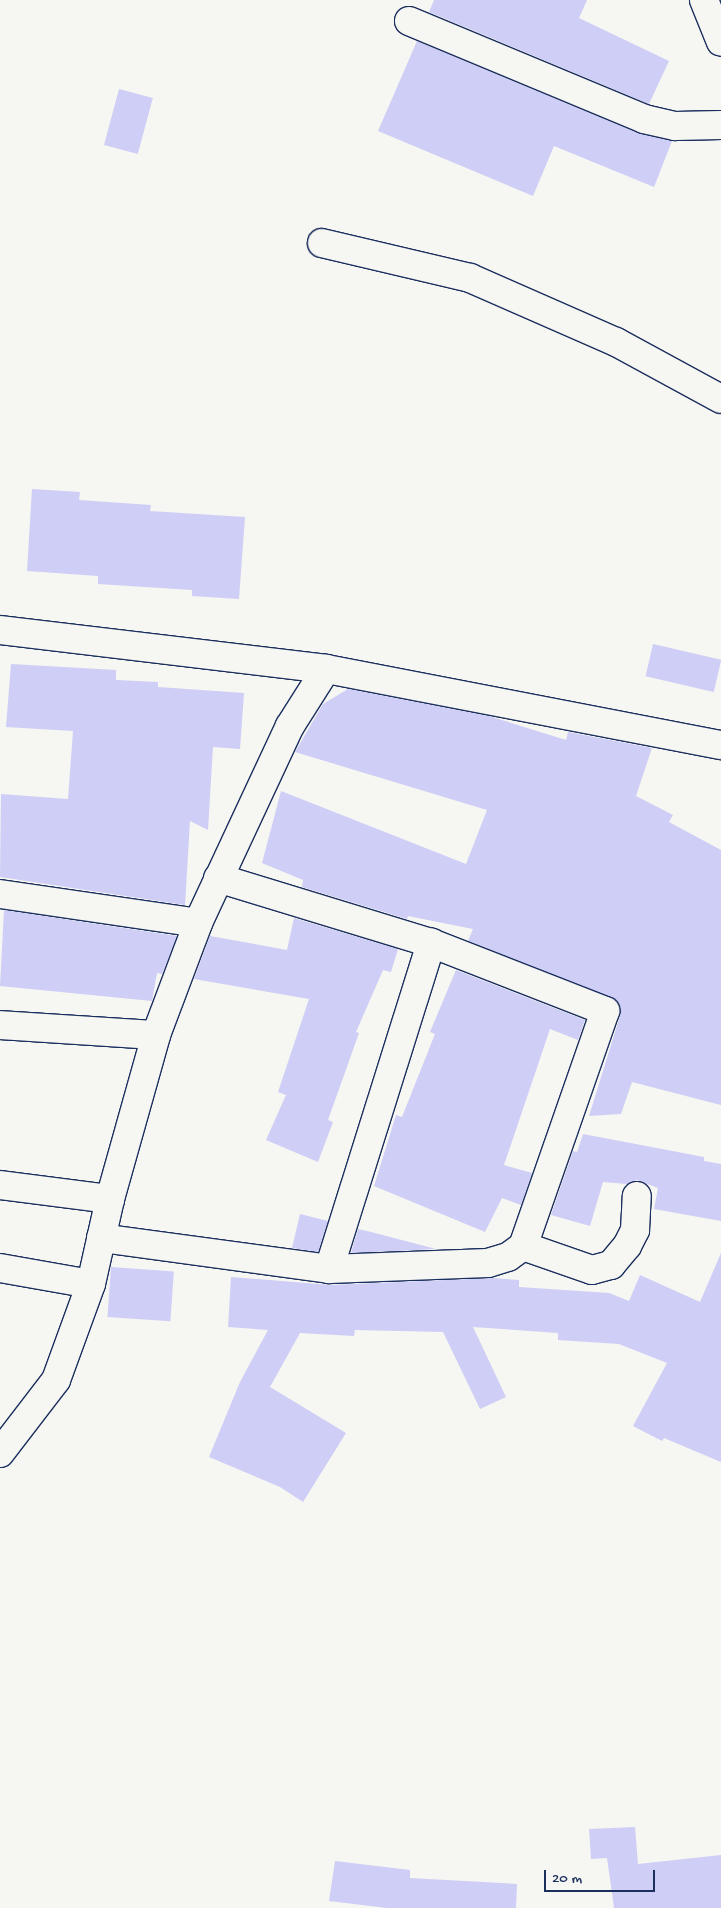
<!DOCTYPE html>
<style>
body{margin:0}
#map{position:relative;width:721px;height:1908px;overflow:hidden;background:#f6f6f2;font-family:"Gochi Hand",sans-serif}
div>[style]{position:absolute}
.building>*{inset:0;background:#cecef6;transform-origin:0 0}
.roads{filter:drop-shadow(1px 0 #1b2f5e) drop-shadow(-1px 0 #1b2f5e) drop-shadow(0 1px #1b2f5e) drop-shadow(0 -1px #1b2f5e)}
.minor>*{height:28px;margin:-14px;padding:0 14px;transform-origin:14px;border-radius:14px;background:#f6f6f2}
.secondary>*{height:28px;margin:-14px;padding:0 14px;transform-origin:14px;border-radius:14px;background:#f6f6f2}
span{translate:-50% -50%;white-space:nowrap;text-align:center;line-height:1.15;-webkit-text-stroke:4px #f6f6f2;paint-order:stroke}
.scale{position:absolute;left:544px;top:1870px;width:111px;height:22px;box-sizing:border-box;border:2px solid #1b2f5e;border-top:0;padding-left:6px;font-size:15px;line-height:18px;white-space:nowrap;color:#1b2f5e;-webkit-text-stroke:4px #f6f6f2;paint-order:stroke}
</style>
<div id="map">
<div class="building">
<div style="clip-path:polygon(434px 0,587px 0,579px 18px,669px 61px,649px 104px,429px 12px)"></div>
<div style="clip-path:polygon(417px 41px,638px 133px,672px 141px,654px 187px,554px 146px,533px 196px,378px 131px)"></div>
<div style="left:119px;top:89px;width:35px;height:58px;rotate:15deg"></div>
<div style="clip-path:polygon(32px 489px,80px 492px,79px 500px,151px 505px,150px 511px,245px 517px,239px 599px,192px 596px,192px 590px,98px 584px,98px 576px,27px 571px)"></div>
<div style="left:653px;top:644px;width:70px;height:33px;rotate:13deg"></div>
<div style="clip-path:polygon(11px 664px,116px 670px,116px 680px,158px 682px,158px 687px,244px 693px,240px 749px,213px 747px,208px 830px,190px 821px,185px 905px,0 877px,1px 794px,68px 799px,73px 731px,6px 727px)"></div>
<div style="clip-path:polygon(348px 689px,489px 716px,566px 740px,568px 732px,652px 748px,636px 796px,673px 815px,669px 822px,721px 850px,721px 1105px,632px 1082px,621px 1114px,589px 1116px,620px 1016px,617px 1001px,468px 941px,473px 929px,408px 916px,407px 919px,302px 887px,303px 880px,262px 863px,281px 791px,466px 864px,487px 810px,295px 752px,323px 704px)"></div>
<div style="clip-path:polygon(4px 910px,177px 936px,162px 974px,157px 973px,152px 1001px,0 986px)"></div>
<div style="clip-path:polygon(294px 918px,398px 949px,391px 972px,383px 970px,356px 1032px,359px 1033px,328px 1120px,333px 1122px,318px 1162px,266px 1140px,286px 1095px,278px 1092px,309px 999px,194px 979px,210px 936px,287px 950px)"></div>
<div style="clip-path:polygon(456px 970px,585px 1020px,578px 1040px,550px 1029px,504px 1165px,532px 1173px,521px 1205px,502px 1198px,485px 1232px,374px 1186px,396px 1115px,402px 1117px,435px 1034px,430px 1032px)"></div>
<div style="clip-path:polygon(583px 1134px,704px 1157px,704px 1161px,721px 1164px,721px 1221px,654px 1209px,658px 1188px,637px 1180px,627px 1184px,603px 1182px,590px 1226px,551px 1215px,573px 1151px,577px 1152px)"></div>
<div style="clip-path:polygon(300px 1214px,328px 1221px,318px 1252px,292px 1248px)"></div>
<div style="clip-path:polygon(358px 1229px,371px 1232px,436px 1249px,351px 1253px)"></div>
<div style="clip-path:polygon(721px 1253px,721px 1462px,664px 1438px,662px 1441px,633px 1426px,667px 1363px,619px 1344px,558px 1340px,558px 1333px,473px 1327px,506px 1397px,480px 1409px,443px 1332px,355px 1330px,354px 1336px,300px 1333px,270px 1387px,346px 1433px,303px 1502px,280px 1487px,209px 1457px,240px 1382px,268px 1330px,228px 1327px,231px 1277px,330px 1285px,492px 1278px,519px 1280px,519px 1287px,609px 1293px,629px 1301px,640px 1275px,700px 1302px)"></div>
<div style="left:111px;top:1267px;width:63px;height:50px;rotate:4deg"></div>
<div style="clip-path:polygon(635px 1827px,638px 1864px,721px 1855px,721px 1908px,614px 1908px,607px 1858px,591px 1859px,589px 1829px)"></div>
<div style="clip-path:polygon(335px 1861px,410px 1870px,410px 1878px,517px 1884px,516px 1908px,387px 1908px,329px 1901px)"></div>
</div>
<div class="roads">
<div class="minor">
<div style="left:409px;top:21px;width:255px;rotate:22.6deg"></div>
<div style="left:644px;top:119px;width:32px;rotate:13deg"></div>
<div style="left:675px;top:126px;width:46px;rotate:-1.2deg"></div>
<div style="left:322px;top:243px;width:152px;rotate:13.3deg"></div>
<div style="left:470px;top:278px;width:159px;rotate:23.7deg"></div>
<div style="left:616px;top:342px;width:119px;rotate:28.5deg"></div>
<div style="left:0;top:630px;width:328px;rotate:6.8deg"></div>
<div style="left:326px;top:669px;width:402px;rotate:10.9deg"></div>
<div style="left:218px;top:878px;width:223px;rotate:17deg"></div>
<div style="left:431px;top:943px;width:187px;rotate:21.3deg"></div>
<div style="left:605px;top:1011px;width:249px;rotate:109.2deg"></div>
<div style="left:0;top:894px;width:200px;rotate:8.3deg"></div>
<div style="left:0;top:1025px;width:156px;rotate:3.7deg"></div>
<div style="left:0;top:1185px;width:111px;rotate:7.3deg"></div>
<div style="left:101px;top:1238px;width:230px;rotate:7.7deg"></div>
<div style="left:329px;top:1269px;width:342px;rotate:-72.6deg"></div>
<div style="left:0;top:1268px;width:92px;rotate:10deg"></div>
<div style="left:329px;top:1269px;width:159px;rotate:-2.2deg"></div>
<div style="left:488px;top:1263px;width:21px;rotate:-17deg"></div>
<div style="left:508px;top:1257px;width:19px;rotate:-36deg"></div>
<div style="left:523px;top:1246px;width:73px;rotate:19.2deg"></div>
<div style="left:592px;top:1270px;width:20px;rotate:-15deg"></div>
<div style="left:611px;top:1265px;width:25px;rotate:-50deg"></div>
<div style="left:627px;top:1246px;width:18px;rotate:-63deg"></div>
<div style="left:635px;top:1230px;width:34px;rotate:-87deg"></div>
<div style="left:0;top:1453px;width:92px;rotate:-52.5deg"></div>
<div style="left:56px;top:1380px;width:102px;rotate:-70deg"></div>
<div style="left:91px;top:1284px;width:87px;rotate:-77.4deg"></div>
<div style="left:110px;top:1199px;width:170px;rotate:-74.3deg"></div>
<div style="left:156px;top:1035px;width:120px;rotate:-69.4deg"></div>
<div style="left:198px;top:923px;width:217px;rotate:-65deg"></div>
<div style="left:290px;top:726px;width:67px;rotate:-57.7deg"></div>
</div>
<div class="secondary">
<div style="left:704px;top:0;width:45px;rotate:68deg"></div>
</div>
</div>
<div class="scale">20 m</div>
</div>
